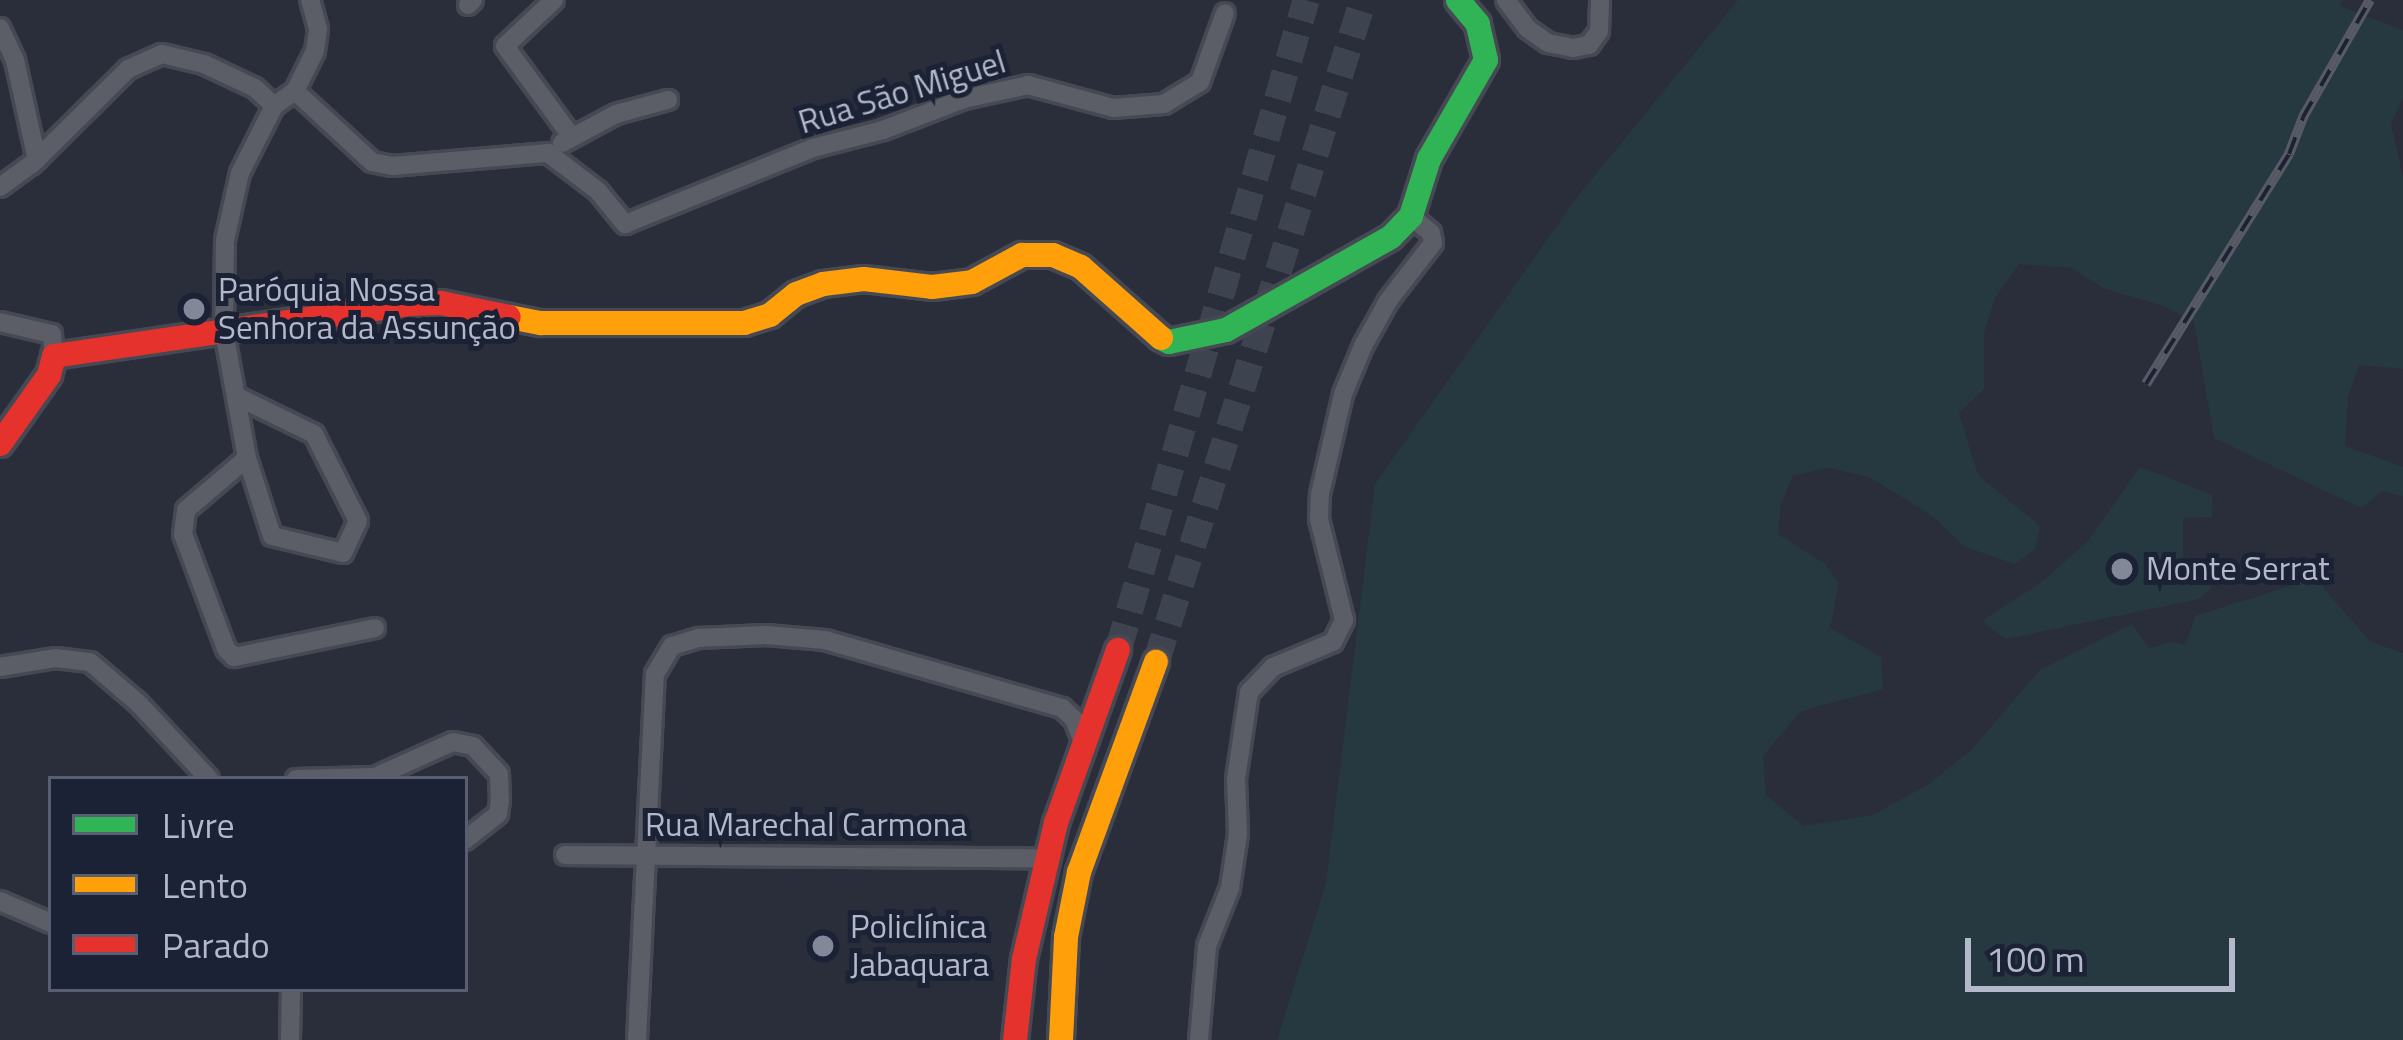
<!DOCTYPE html>
<meta charset="utf-8">
<style>
body{margin:0}
#map{position:relative;width:2403px;height:1040px;overflow:hidden;background:#292e3a;font-family:"Titillium Web",sans-serif}
div>[style]{position:absolute}
.green>*{inset:0;background:#263840}
.primary-tunnel>*{height:27px;margin-top:-13.5px;transform-origin:0;background:repeating-linear-gradient(90deg,#3e4350 0 27px,transparent 0 41px)}
.roads{filter:drop-shadow(3px 0 #464953) drop-shadow(-3px 0 #464953) drop-shadow(0 3px #464953) drop-shadow(0 -3px #464953)}
.street>*{height:18px;margin:-9px;padding:0 9px;transform-origin:9px;border-radius:9px;background:#5b5d67}
.fast>*{height:24px;margin:-12px;padding:0 12px;transform-origin:12px;border-radius:12px;background:#30b455}
.slow>*{height:24px;margin:-12px;padding:0 12px;transform-origin:12px;border-radius:12px;background:#ff9f0a}
.jam>*{height:24px;margin:-12px;padding:0 12px;transform-origin:12px;border-radius:12px;background:#e5322d}
.rail>*{height:10px;margin-top:-5px;transform-origin:0;background:repeating-linear-gradient(90deg,#1c2235 0 18px,#585b65 0 36px);box-sizing:border-box;border-block:3px solid #585b65}
.dots>*{width:33px;height:33px;translate:-50% -50%;box-sizing:border-box;border:6px solid #1c2235;border-radius:50%}
span{translate:-50% -50%;white-space:nowrap;text-align:center;line-height:1.15;-webkit-text-stroke:10px #1c2235;paint-order:stroke}
.street-label{font-size:33px;color:#b4b8cb}
.poi-label{font-size:33px;color:#b4b8cb}
.left{translate:0 -50%;text-align:left}
.legend{position:absolute;left:48px;top:776px;width:420px;height:216px;box-sizing:border-box;background:#1c2235;border:3px solid #595e71;margin:0;padding:15px 21px;list-style:none;font-size:36px;color:#b4b8cb}
.legend li{display:flex;align-items:center;gap:24px;height:60px}
.legend b{width:60px;border:3px solid #595e71}
.scale{position:absolute;left:1965px;top:938px;width:270px;height:54px;box-sizing:border-box;border:6px solid #b4b8cb;border-top:0;padding-left:15px;font-size:36px;line-height:42px;white-space:nowrap;color:#b4b8cb;-webkit-text-stroke:9px #1c2235;paint-order:stroke}
</style>
<div id="map">
<div class="green">
<div style="clip-path:polygon(1738px 0,2342px 0,2340px 6px,2403px 30px,2403px 98px,2391px 124px,2403px 176px,2403px 369px,2359px 365px,2348px 397px,2345px 446px,2403px 467px,2403px 496px,2383px 491px,2361px 508px,2214px 438px,2194px 322px,2164px 306px,2105px 289px,2072px 268px,2019px 264px,1995px 298px,1984px 333px,1984px 389px,1959px 413px,1978px 475px,2040px 526px,2035px 549px,2015px 564px,1965px 547px,1930px 514px,1869px 477px,1830px 468px,1793px 475px,1781px 504px,1778px 534px,1825px 564px,1839px 583px,1830px 628px,1881px 657px,1883px 689px,1801px 711px,1763px 756px,1766px 795px,1803px 826px,1873px 815px,1929px 784px,1971px 750px,2040px 670px,2132px 624px,2149px 648px,2171px 642px,2186px 645px,2195px 616px,2290px 586px,2319px 568px,2324px 589px,2371px 642px,2403px 653px,2403px 1040px,1277px 1040px,1326px 883px,1375px 484px,1578px 196px)"></div>
<div style="clip-path:polygon(2140px 467px,2213px 495px,2212px 517px,2183px 518px,2183px 577px,2214px 577px,2210px 589px,2199px 599px,2006px 639px,1982px 621px,2043px 581px,2088px 541px)"></div>
</div>
<div class="primary-tunnel">
<div style="left:1118px;top:650px;width:677px;rotate:-73.87deg"></div>
<div style="left:1156px;top:662px;width:694px;rotate:-72.64deg"></div>
</div>
<div class="roads">
<div class="street">
<div style="left:554px;top:0;width:67px;rotate:136.8deg"></div>
<div style="left:505px;top:46px;width:112px;rotate:53.7deg"></div>
<div style="left:1506px;top:0;width:36px;rotate:53deg"></div>
<div style="left:1528px;top:29px;width:24px;rotate:35deg"></div>
<div style="left:1548px;top:43px;width:25px;rotate:11deg"></div>
<div style="left:1573px;top:48px;width:16px;rotate:-11deg"></div>
<div style="left:1589px;top:45px;width:17px;rotate:-54deg"></div>
<div style="left:1599px;top:31px;width:31px;rotate:-88deg"></div>
<div style="left:468px;top:5px;width:7px;rotate:-45deg"></div>
<div style="left:0;top:28px;width:35px;rotate:65deg"></div>
<div style="left:15px;top:60px;width:102px;rotate:77.6deg"></div>
<div style="left:295px;top:91px;width:105px;rotate:42.7deg"></div>
<div style="left:372px;top:162px;width:20px;rotate:11deg"></div>
<div style="left:392px;top:166px;width:157px;rotate:-4.8deg"></div>
<div style="left:548px;top:153px;width:63px;rotate:37.2deg"></div>
<div style="left:598px;top:191px;width:43px;rotate:50.7deg"></div>
<div style="left:625px;top:224px;width:203px;rotate:-22deg"></div>
<div style="left:813px;top:148px;width:72px;rotate:-14.4deg"></div>
<div style="left:883px;top:130px;width:87px;rotate:-20.9deg"></div>
<div style="left:964px;top:99px;width:66px;rotate:-12.3deg"></div>
<div style="left:1028px;top:85px;width:88px;rotate:15.1deg"></div>
<div style="left:1113px;top:108px;width:51px;rotate:-4.5deg"></div>
<div style="left:1164px;top:104px;width:42px;rotate:-31.4deg"></div>
<div style="left:1200px;top:82px;width:73px;rotate:-70.1deg"></div>
<div style="left:562px;top:143px;width:61px;rotate:-28.2deg"></div>
<div style="left:616px;top:114px;width:54px;rotate:-15.1deg"></div>
<div style="left:0;top:187px;width:39px;rotate:-36deg"></div>
<div style="left:32px;top:164px;width:135px;rotate:-44.7deg"></div>
<div style="left:128px;top:69px;width:37px;rotate:-24deg"></div>
<div style="left:162px;top:54px;width:43px;rotate:13.4deg"></div>
<div style="left:204px;top:64px;width:56px;rotate:25.2deg"></div>
<div style="left:255px;top:88px;width:26px;rotate:43deg"></div>
<div style="left:0;top:322px;width:53px;rotate:13deg"></div>
<div style="left:52px;top:334px;width:22px;rotate:85deg"></div>
<div style="left:238px;top:397px;width:85px;rotate:26deg"></div>
<div style="left:314px;top:434px;width:97px;rotate:63.2deg"></div>
<div style="left:358px;top:521px;width:35px;rotate:115deg"></div>
<div style="left:343px;top:553px;width:73px;rotate:-166.5deg"></div>
<div style="left:272px;top:536px;width:82px;rotate:-107.8deg"></div>
<div style="left:247px;top:458px;width:128px;rotate:-100.3deg"></div>
<div style="left:224px;top:332px;width:92px;rotate:-89.4deg"></div>
<div style="left:225px;top:240px;width:69px;rotate:-77.4deg"></div>
<div style="left:240px;top:173px;width:75px;rotate:-63.1deg"></div>
<div style="left:274px;top:106px;width:26px;rotate:-36deg"></div>
<div style="left:295px;top:91px;width:45px;rotate:-63.4deg"></div>
<div style="left:315px;top:51px;width:22px;rotate:-82deg"></div>
<div style="left:318px;top:29px;width:30px;rotate:-105deg"></div>
<div style="left:247px;top:458px;width:80px;rotate:139.6deg"></div>
<div style="left:186px;top:510px;width:24px;rotate:97deg"></div>
<div style="left:183px;top:534px;width:123px;rotate:69.5deg"></div>
<div style="left:226px;top:649px;width:11px;rotate:45deg"></div>
<div style="left:234px;top:657px;width:144px;rotate:-11.6deg"></div>
<div style="left:0;top:667px;width:57px;rotate:-9.1deg"></div>
<div style="left:56px;top:658px;width:34px;rotate:7deg"></div>
<div style="left:90px;top:662px;width:63px;rotate:40.5deg"></div>
<div style="left:138px;top:703px;width:104px;rotate:46.9deg"></div>
<div style="left:296px;top:779px;width:79px;rotate:-1.5deg"></div>
<div style="left:375px;top:777px;width:85px;rotate:-24.2deg"></div>
<div style="left:453px;top:742px;width:20px;rotate:11deg"></div>
<div style="left:473px;top:746px;width:38px;rotate:47deg"></div>
<div style="left:499px;top:774px;width:26px;rotate:88deg"></div>
<div style="left:500px;top:800px;width:14px;rotate:98deg"></div>
<div style="left:498px;top:814px;width:42px;rotate:141.8deg"></div>
<div style="left:565px;top:855px;width:482px;rotate:0.4deg"></div>
<div style="left:0;top:901px;width:56px;rotate:23.3deg"></div>
<div style="left:290px;top:1040px;width:51px;rotate:-88.9deg"></div>
<div style="left:637px;top:1040px;width:366px;rotate:-87.2deg"></div>
<div style="left:655px;top:674px;width:33px;rotate:-59deg"></div>
<div style="left:672px;top:646px;width:28px;rotate:-17deg"></div>
<div style="left:699px;top:638px;width:67px;rotate:-2.6deg"></div>
<div style="left:766px;top:635px;width:59px;rotate:4.8deg"></div>
<div style="left:825px;top:640px;width:247px;rotate:16deg"></div>
<div style="left:1062px;top:708px;width:16px;rotate:43deg"></div>
<div style="left:1074px;top:719px;width:25px;rotate:69deg"></div>
<div style="left:1199px;top:1040px;width:94px;rotate:-85.1deg"></div>
<div style="left:1207px;top:946px;width:62px;rotate:-68.4deg"></div>
<div style="left:1230px;top:888px;width:55px;rotate:-81.6deg"></div>
<div style="left:1238px;top:834px;width:55px;rotate:-92.1deg"></div>
<div style="left:1236px;top:779px;width:88px;rotate:-81.5deg"></div>
<div style="left:1249px;top:692px;width:35px;rotate:-46deg"></div>
<div style="left:1273px;top:667px;width:65px;rotate:-22.6deg"></div>
<div style="left:1333px;top:642px;width:25px;rotate:-63deg"></div>
<div style="left:1344px;top:620px;width:104px;rotate:-103.9deg"></div>
<div style="left:1319px;top:519px;width:25px;rotate:-88deg"></div>
<div style="left:1320px;top:494px;width:103px;rotate:-77deg"></div>
<div style="left:1343px;top:394px;width:52px;rotate:-67.4deg"></div>
<div style="left:1363px;top:346px;width:51px;rotate:-60.9deg"></div>
<div style="left:1388px;top:301px;width:73px;rotate:-52.2deg"></div>
<div style="left:1433px;top:243px;width:10px;rotate:-101deg"></div>
<div style="left:1431px;top:233px;width:26px;rotate:-140deg"></div>
</div>
<div class="fast">
<div style="left:1161px;top:338px;width:9px;rotate:27deg"></div>
<div style="left:1169px;top:342px;width:58px;rotate:-11.9deg"></div>
<div style="left:1226px;top:330px;width:189px;rotate:-29.4deg"></div>
<div style="left:1391px;top:237px;width:29px;rotate:-46deg"></div>
<div style="left:1411px;top:216px;width:60px;rotate:-72.5deg"></div>
<div style="left:1429px;top:159px;width:114px;rotate:-60.1deg"></div>
<div style="left:1486px;top:60px;width:37px;rotate:-103deg"></div>
<div style="left:1478px;top:24px;width:31px;rotate:-130deg"></div>
</div>
<div class="slow">
<div style="left:509px;top:317px;width:33px;rotate:11deg"></div>
<div style="left:541px;top:323px;width:203px"></div>
<div style="left:744px;top:323px;width:27px;rotate:-17deg"></div>
<div style="left:770px;top:315px;width:33px;rotate:-39deg"></div>
<div style="left:796px;top:294px;width:29px;rotate:-20deg"></div>
<div style="left:823px;top:284px;width:41px;rotate:-7deg"></div>
<div style="left:864px;top:279px;width:68px;rotate:6.7deg"></div>
<div style="left:932px;top:287px;width:40px;rotate:-7.1deg"></div>
<div style="left:972px;top:282px;width:57px;rotate:-28.4deg"></div>
<div style="left:1022px;top:255px;width:31px"></div>
<div style="left:1053px;top:255px;width:30px;rotate:23deg"></div>
<div style="left:1081px;top:267px;width:107px;rotate:41.6deg"></div>
<div style="left:1061px;top:1040px;width:103px;rotate:-87.2deg"></div>
<div style="left:1066px;top:937px;width:66px;rotate:-78.7deg"></div>
<div style="left:1079px;top:872px;width:224px;rotate:-69.9deg"></div>
</div>
<div class="jam">
<div style="left:0;top:444px;width:85px;rotate:-54.6deg"></div>
<div style="left:49px;top:375px;width:20px;rotate:-75deg"></div>
<div style="left:54px;top:356px;width:361px;rotate:-8.3deg"></div>
<div style="left:411px;top:304px;width:30px;rotate:-2deg"></div>
<div style="left:441px;top:303px;width:69px;rotate:11.6deg"></div>
<div style="left:1015px;top:1040px;width:81px;rotate:-83.7deg"></div>
<div style="left:1024px;top:959px;width:140px;rotate:-76.8deg"></div>
<div style="left:1056px;top:823px;width:184px;rotate:-70.3deg"></div>
</div>
</div>
<div class="rail">
<div style="left:2146px;top:384px;width:271px;rotate:-58.1deg"></div>
<div style="left:2289px;top:154px;width:40px;rotate:-69deg"></div>
<div style="left:2303px;top:117px;width:135px;rotate:-60.2deg"></div>
</div>
<div class="dots">
<div style="left:194px;top:309px;background:#838898"></div>
<div style="left:2122px;top:569px;background:#838898"></div>
<div style="left:823px;top:946px;background:#838898"></div>
</div>
<div class="street-label">
<span style="left:902px;top:92px;rotate:-17deg">Rua São Miguel</span>
<span style="left:806px;top:825px">Rua Marechal Carmona</span>
</div>
<div class="poi-label">
<span class="left" style="left:218px;top:309px">Paróquia Nossa<br>Senhora da Assunção</span>
<span class="left" style="left:2146px;top:569px">Monte Serrat</span>
<span class="left" style="left:850px;top:946px">Policlínica<br>Jabaquara</span>
</div>
<ul class="legend">
<li><b style="height:15px;background:#30b455"></b>Livre</li>
<li><b style="height:15px;background:#ff9f0a"></b>Lento</li>
<li><b style="height:15px;background:#e5322d"></b>Parado</li>
</ul>
<div class="scale">100 m</div>
</div>
